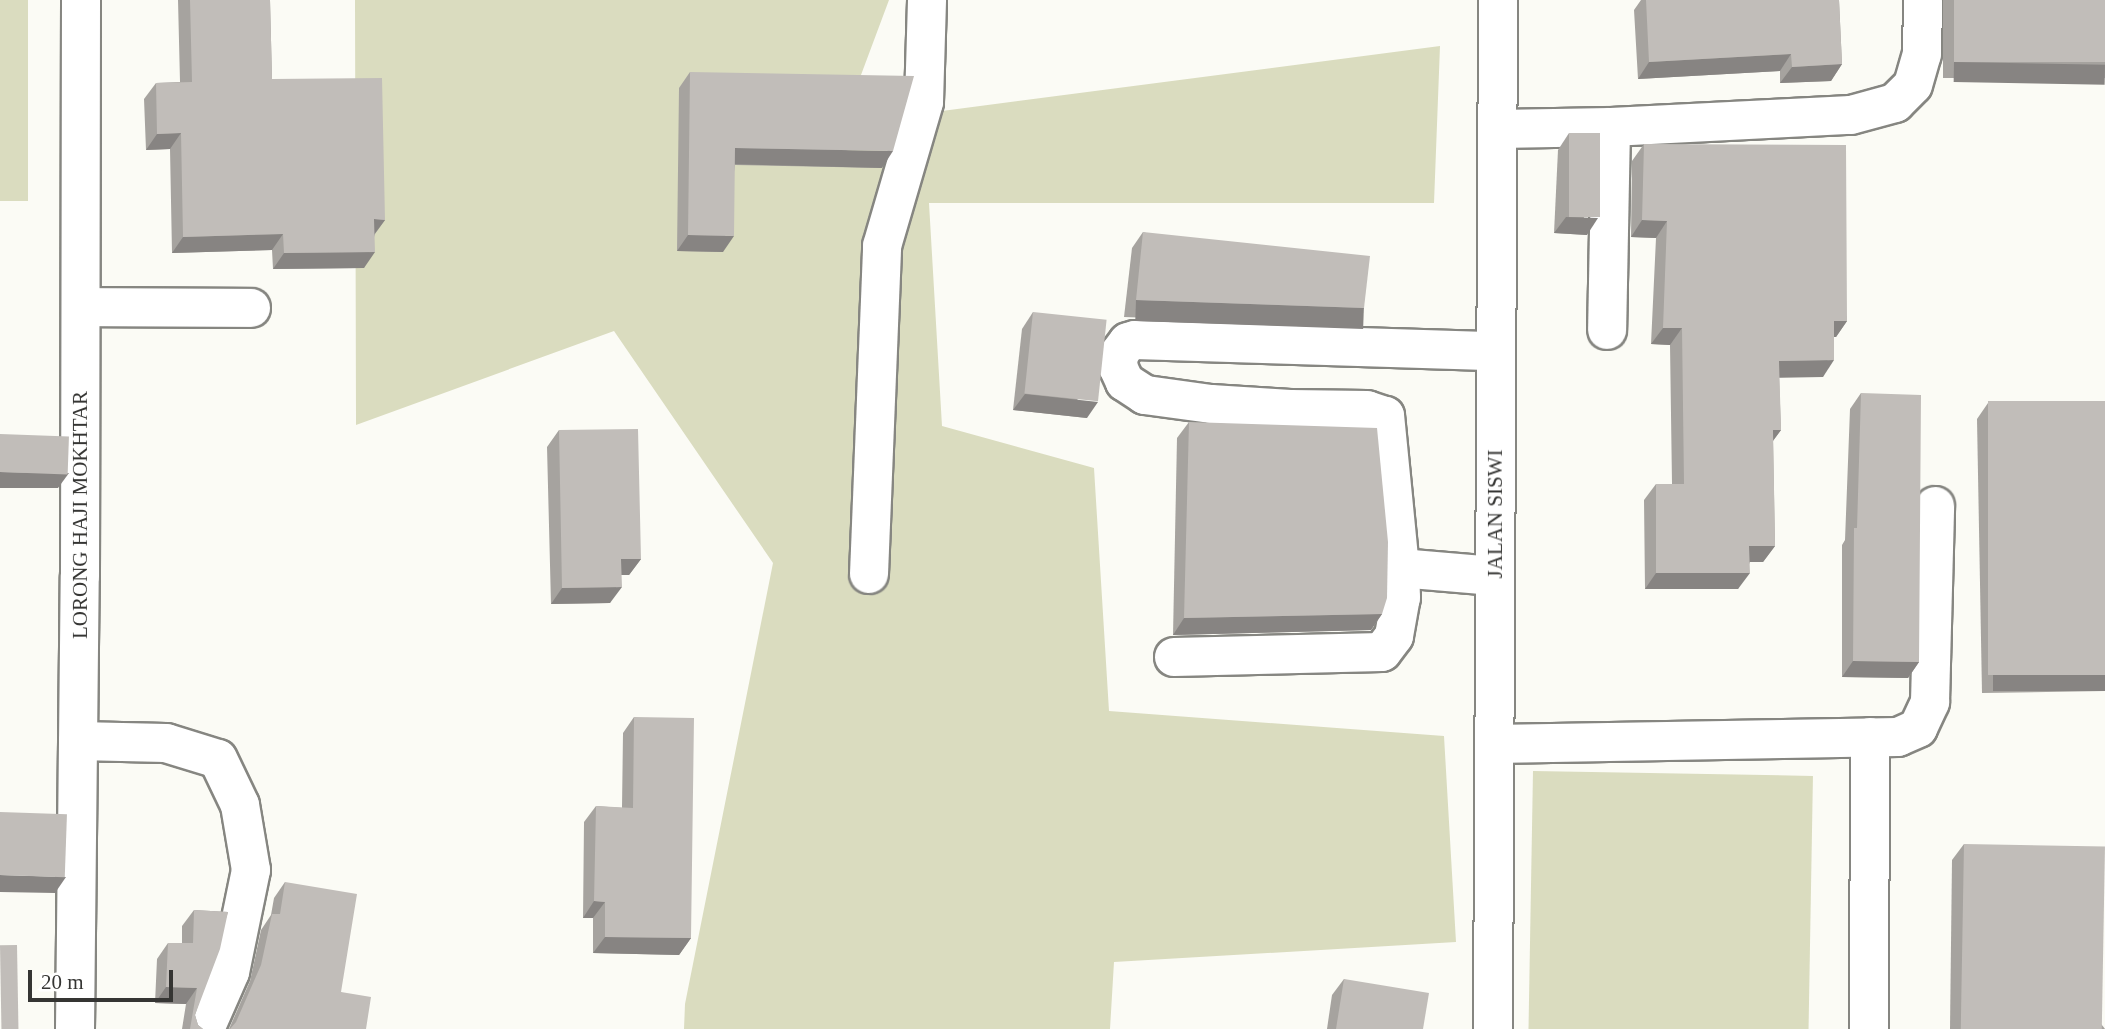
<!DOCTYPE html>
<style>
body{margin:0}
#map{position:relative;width:2105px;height:1029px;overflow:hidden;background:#fbfbf5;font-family:"Times New Roman",serif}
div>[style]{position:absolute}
.green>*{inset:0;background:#dadcbf;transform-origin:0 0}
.roads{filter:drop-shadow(2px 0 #868681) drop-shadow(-2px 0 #868681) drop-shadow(0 2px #868681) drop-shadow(0 -2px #868681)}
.minor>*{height:38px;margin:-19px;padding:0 19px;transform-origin:19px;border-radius:19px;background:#fff}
.wall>*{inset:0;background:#a6a39f;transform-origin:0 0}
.shaded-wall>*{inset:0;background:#878482;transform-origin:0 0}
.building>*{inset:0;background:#c1bdb9;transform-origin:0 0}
span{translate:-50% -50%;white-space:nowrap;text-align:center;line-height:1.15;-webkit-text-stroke:5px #fff;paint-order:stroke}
.street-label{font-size:21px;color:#353533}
.scale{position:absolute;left:28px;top:970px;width:145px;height:32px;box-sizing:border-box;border:4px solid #353533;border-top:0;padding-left:9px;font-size:21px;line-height:24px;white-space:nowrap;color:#353533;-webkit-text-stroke:5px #fff;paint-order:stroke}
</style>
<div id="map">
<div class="green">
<div style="left:0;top:0;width:28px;height:201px"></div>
<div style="clip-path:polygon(355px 0,889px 0,858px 83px,876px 129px,942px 111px,1440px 46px,1434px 203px,929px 203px,942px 426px,1094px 468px,1109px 711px,1444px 736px,1456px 942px,1114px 962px,1110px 1029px,684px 1029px,685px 1004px,773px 563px,614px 331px,356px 425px)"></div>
<div style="left:1533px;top:771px;width:280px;height:258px;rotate:1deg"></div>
</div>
<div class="roads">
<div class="minor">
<div style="left:1611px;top:127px;width:240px;rotate:-2.9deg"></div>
<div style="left:1851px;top:115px;width:46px;rotate:-15.3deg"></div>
<div style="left:1895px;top:103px;width:25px;rotate:-45deg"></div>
<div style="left:1913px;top:85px;width:32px;rotate:-74deg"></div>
<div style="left:1922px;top:54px;width:54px;rotate:-88.9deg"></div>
<div style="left:1498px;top:129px;width:113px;rotate:-1deg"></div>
<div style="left:1611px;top:127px;width:203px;rotate:91.1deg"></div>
<div style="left:81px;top:307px;width:170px;rotate:0.3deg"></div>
<div style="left:1400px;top:568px;width:153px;rotate:-95.6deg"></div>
<div style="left:1385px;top:416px;width:19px;rotate:-162deg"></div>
<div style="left:1367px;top:410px;width:77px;rotate:-179.3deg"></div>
<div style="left:1290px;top:409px;width:79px;rotate:-176.4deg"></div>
<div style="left:1211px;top:404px;width:67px;rotate:-172.2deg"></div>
<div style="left:1145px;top:395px;width:24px;rotate:-147deg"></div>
<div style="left:1125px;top:382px;width:17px;rotate:-115deg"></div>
<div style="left:1118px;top:367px;width:13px;rotate:-86deg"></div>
<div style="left:1119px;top:354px;width:15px;rotate:-53deg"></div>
<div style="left:1128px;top:342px;width:7px;rotate:-16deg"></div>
<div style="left:1135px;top:340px;width:360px;rotate:1.8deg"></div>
<div style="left:869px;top:574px;width:328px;rotate:-87.7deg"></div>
<div style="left:882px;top:246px;width:150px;rotate:-73.7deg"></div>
<div style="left:924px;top:102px;width:102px;rotate:-88.3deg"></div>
<div style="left:1174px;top:657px;width:208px;rotate:-1.4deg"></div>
<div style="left:1382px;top:652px;width:20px;rotate:-53deg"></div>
<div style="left:1394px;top:636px;width:39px;rotate:-80deg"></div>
<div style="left:1401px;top:598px;width:30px;rotate:-92deg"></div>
<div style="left:1400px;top:568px;width:94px;rotate:4.9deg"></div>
<div style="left:78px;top:741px;width:88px;rotate:1.3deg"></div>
<div style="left:166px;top:743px;width:54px;rotate:17.1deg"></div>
<div style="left:218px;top:759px;width:51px;rotate:64.4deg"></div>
<div style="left:240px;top:805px;width:66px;rotate:80.4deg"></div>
<div style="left:251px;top:870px;width:104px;rotate:101.6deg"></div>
<div style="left:230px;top:972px;width:62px;rotate:113.7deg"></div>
<div style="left:1494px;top:744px;width:404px;rotate:-1deg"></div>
<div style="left:1898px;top:737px;width:22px;rotate:-24deg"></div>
<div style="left:1918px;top:728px;width:29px;rotate:-65deg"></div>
<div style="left:1930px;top:702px;width:196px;rotate:-88.5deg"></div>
<div style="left:75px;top:1029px;width:453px;rotate:-89.4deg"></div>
<div style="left:80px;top:576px;width:576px;rotate:-89.9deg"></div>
<div style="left:1493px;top:1029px;width:1029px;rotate:-89.72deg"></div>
<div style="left:1869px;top:1029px;width:292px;rotate:-89.8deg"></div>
</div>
</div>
<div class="wall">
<div style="clip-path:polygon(178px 0,270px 0,272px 79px,385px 220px,375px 234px,364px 268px,273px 269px,272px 250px,172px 253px,170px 149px,146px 150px,144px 99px,156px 83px,180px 82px)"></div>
<div style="clip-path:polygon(1641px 0,1839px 0,1842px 64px,1831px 81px,1780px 83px,1780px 71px,1638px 79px,1634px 10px)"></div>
<div style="left:1943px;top:0;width:162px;height:78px"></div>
<div style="clip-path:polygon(690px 72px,882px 168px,735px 165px,723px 252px,677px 251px,679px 88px)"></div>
<div style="clip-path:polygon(1569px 133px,1587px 235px,1554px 233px,1558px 150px)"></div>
<div style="clip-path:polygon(1644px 144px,1847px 321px,1836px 337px,1834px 337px,1823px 377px,1779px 377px,1781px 430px,1773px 441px,1775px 546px,1763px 562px,1750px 562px,1738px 589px,1645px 589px,1644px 500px,1656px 484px,1672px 484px,1670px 345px,1651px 344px,1656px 238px,1631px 237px,1632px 161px)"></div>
<div style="clip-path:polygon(1143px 232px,1364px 308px,1353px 325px,1124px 317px,1132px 248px)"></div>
<div style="clip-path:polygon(1033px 312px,1087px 418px,1013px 410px,1022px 329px)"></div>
<div style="clip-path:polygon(1861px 393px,1919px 662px,1908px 678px,1842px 677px,1842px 545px,1845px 540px,1850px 409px)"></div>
<div style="clip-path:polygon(2105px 401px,2105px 691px,1982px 693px,1977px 419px,1988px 403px)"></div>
<div style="clip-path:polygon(1189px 422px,1382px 614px,1371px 630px,1173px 635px,1177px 438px)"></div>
<div style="clip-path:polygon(559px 430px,641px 559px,629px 575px,621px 575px,610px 603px,551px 604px,547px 447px)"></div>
<div style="clip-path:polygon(634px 717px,691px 938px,679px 955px,593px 953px,593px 918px,583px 918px,584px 822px,596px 806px,622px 808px,623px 733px)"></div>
<div style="clip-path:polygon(1964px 844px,2105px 1029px,1950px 1029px,1952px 860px)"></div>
<div style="clip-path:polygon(285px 882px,341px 992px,366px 1029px,229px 1029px,250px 981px,261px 930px,271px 915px,274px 898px)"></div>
<div style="clip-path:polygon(194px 910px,228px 912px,195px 1015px,198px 1025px,203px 1029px,182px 1029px,186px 1004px,155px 1003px,157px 959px,168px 943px,182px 943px,182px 926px)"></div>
<div style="clip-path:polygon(1344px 979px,1423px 1029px,1327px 1029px,1332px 995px)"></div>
</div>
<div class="shaded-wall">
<div style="clip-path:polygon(1791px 54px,1780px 71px,1638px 79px,1649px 62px)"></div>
<div style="left:1954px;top:62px;width:151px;height:20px;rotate:1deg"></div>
<div style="clip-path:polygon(1842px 64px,1831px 81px,1780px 83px,1792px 67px)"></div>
<div style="clip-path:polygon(181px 133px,170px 149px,146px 150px,157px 134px)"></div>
<div style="clip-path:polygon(735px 148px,893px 151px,882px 168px,724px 164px)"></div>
<div style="clip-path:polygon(1566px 217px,1598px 218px,1587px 235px,1554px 233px)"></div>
<div style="clip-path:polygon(374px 219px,385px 220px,373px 236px)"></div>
<div style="clip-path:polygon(1642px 220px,1667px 221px,1656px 238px,1631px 237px)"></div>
<div style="clip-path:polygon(283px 234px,272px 250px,172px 253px,183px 237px)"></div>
<div style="clip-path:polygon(688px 235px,734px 236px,723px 252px,677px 251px)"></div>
<div style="clip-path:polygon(375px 252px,364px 268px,273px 269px,284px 253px)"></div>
<div style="left:1136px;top:300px;width:228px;height:21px;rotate:2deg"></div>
<div style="clip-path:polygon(1834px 321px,1847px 321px,1836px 337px,1823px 337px)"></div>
<div style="clip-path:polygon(1663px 328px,1682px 328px,1670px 345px,1651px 344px)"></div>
<div style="clip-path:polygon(1834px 360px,1823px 377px,1767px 378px,1779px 361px)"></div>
<div style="clip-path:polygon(1025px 394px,1098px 402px,1087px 418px,1013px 410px)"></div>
<div style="clip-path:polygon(1773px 430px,1781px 430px,1769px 446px)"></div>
<div style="clip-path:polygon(0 472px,69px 473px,58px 488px,0 488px)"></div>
<div style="clip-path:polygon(1749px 546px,1775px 546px,1763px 562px,1738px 562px)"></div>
<div style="clip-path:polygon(621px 559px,641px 559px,629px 575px,610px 575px)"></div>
<div style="clip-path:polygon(1656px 573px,1750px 573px,1738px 589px,1645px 589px)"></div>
<div style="clip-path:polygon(622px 587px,610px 603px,551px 604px,562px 588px)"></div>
<div style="clip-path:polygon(1382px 614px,1371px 630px,1173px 635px,1184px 618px)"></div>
<div style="clip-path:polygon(1853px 661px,1919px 662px,1908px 678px,1842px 677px)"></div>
<div style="left:2105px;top:675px;width:16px;height:112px;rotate:90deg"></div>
<div style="clip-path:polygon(0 875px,66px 877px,55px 893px,0 892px)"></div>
<div style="clip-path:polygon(594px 901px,605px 902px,593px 918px,583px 918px)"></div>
<div style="clip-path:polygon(605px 937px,691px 938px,679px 955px,593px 953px)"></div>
<div style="clip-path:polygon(166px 987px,197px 988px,186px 1004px,155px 1003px)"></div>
</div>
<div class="building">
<div style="clip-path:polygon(190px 0,270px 0,272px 79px,382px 78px,385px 220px,374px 219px,375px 252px,284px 253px,283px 234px,183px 237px,181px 133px,157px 134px,156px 83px,192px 82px)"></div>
<div style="clip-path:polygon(1646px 0,1839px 0,1842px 64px,1792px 67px,1791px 54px,1649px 62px)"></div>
<div style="left:1954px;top:0;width:151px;height:62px"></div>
<div style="clip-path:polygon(690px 72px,914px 76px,893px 151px,735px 148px,734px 236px,688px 235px)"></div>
<div style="left:1569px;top:133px;width:31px;height:84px"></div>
<div style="clip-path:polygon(1644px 144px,1846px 145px,1847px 321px,1834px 321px,1834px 360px,1779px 361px,1781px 430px,1773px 430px,1775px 546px,1749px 546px,1750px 573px,1656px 573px,1656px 484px,1684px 484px,1682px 328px,1663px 328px,1667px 221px,1642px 220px)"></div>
<div style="clip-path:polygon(1143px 232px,1370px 256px,1364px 308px,1136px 300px)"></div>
<div style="left:1033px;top:312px;width:74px;height:82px;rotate:6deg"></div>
<div style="clip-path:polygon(1861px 393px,1921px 395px,1919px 662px,1853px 661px,1854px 528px,1857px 528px)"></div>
<div style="left:2105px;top:401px;width:274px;height:117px;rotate:90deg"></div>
<div style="clip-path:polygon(1189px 422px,1377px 428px,1388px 542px,1387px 598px,1382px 614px,1184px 618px)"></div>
<div style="clip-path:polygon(638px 429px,641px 559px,621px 559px,622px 587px,562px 588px,559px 430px)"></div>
<div style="left:0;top:434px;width:69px;height:38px;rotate:2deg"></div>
<div style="clip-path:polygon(634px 717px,694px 718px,691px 938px,605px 937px,605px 902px,594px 901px,596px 806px,633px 808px)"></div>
<div style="left:0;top:812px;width:67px;height:63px;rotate:2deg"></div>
<div style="left:1964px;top:844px;width:141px;height:185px;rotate:1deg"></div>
<div style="clip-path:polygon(285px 882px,357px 894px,341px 992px,371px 997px,366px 1029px,230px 1029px,236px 1022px,261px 965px,272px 914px,280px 914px)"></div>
<div style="clip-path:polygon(194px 910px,228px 912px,220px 949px,195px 1015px,198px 1025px,203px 1029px,190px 1029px,197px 988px,166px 987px,168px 943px,193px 943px)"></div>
<div style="left:17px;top:945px;width:84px;height:17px;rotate:89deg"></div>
<div style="clip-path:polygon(1344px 979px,1429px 993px,1423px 1029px,1336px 1029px)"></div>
</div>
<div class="street-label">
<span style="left:1495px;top:514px;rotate:-90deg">JALAN SISWI</span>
<span style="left:80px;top:515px;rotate:-90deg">LORONG HAJI MOKHTAR</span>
</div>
<div class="scale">20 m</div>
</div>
